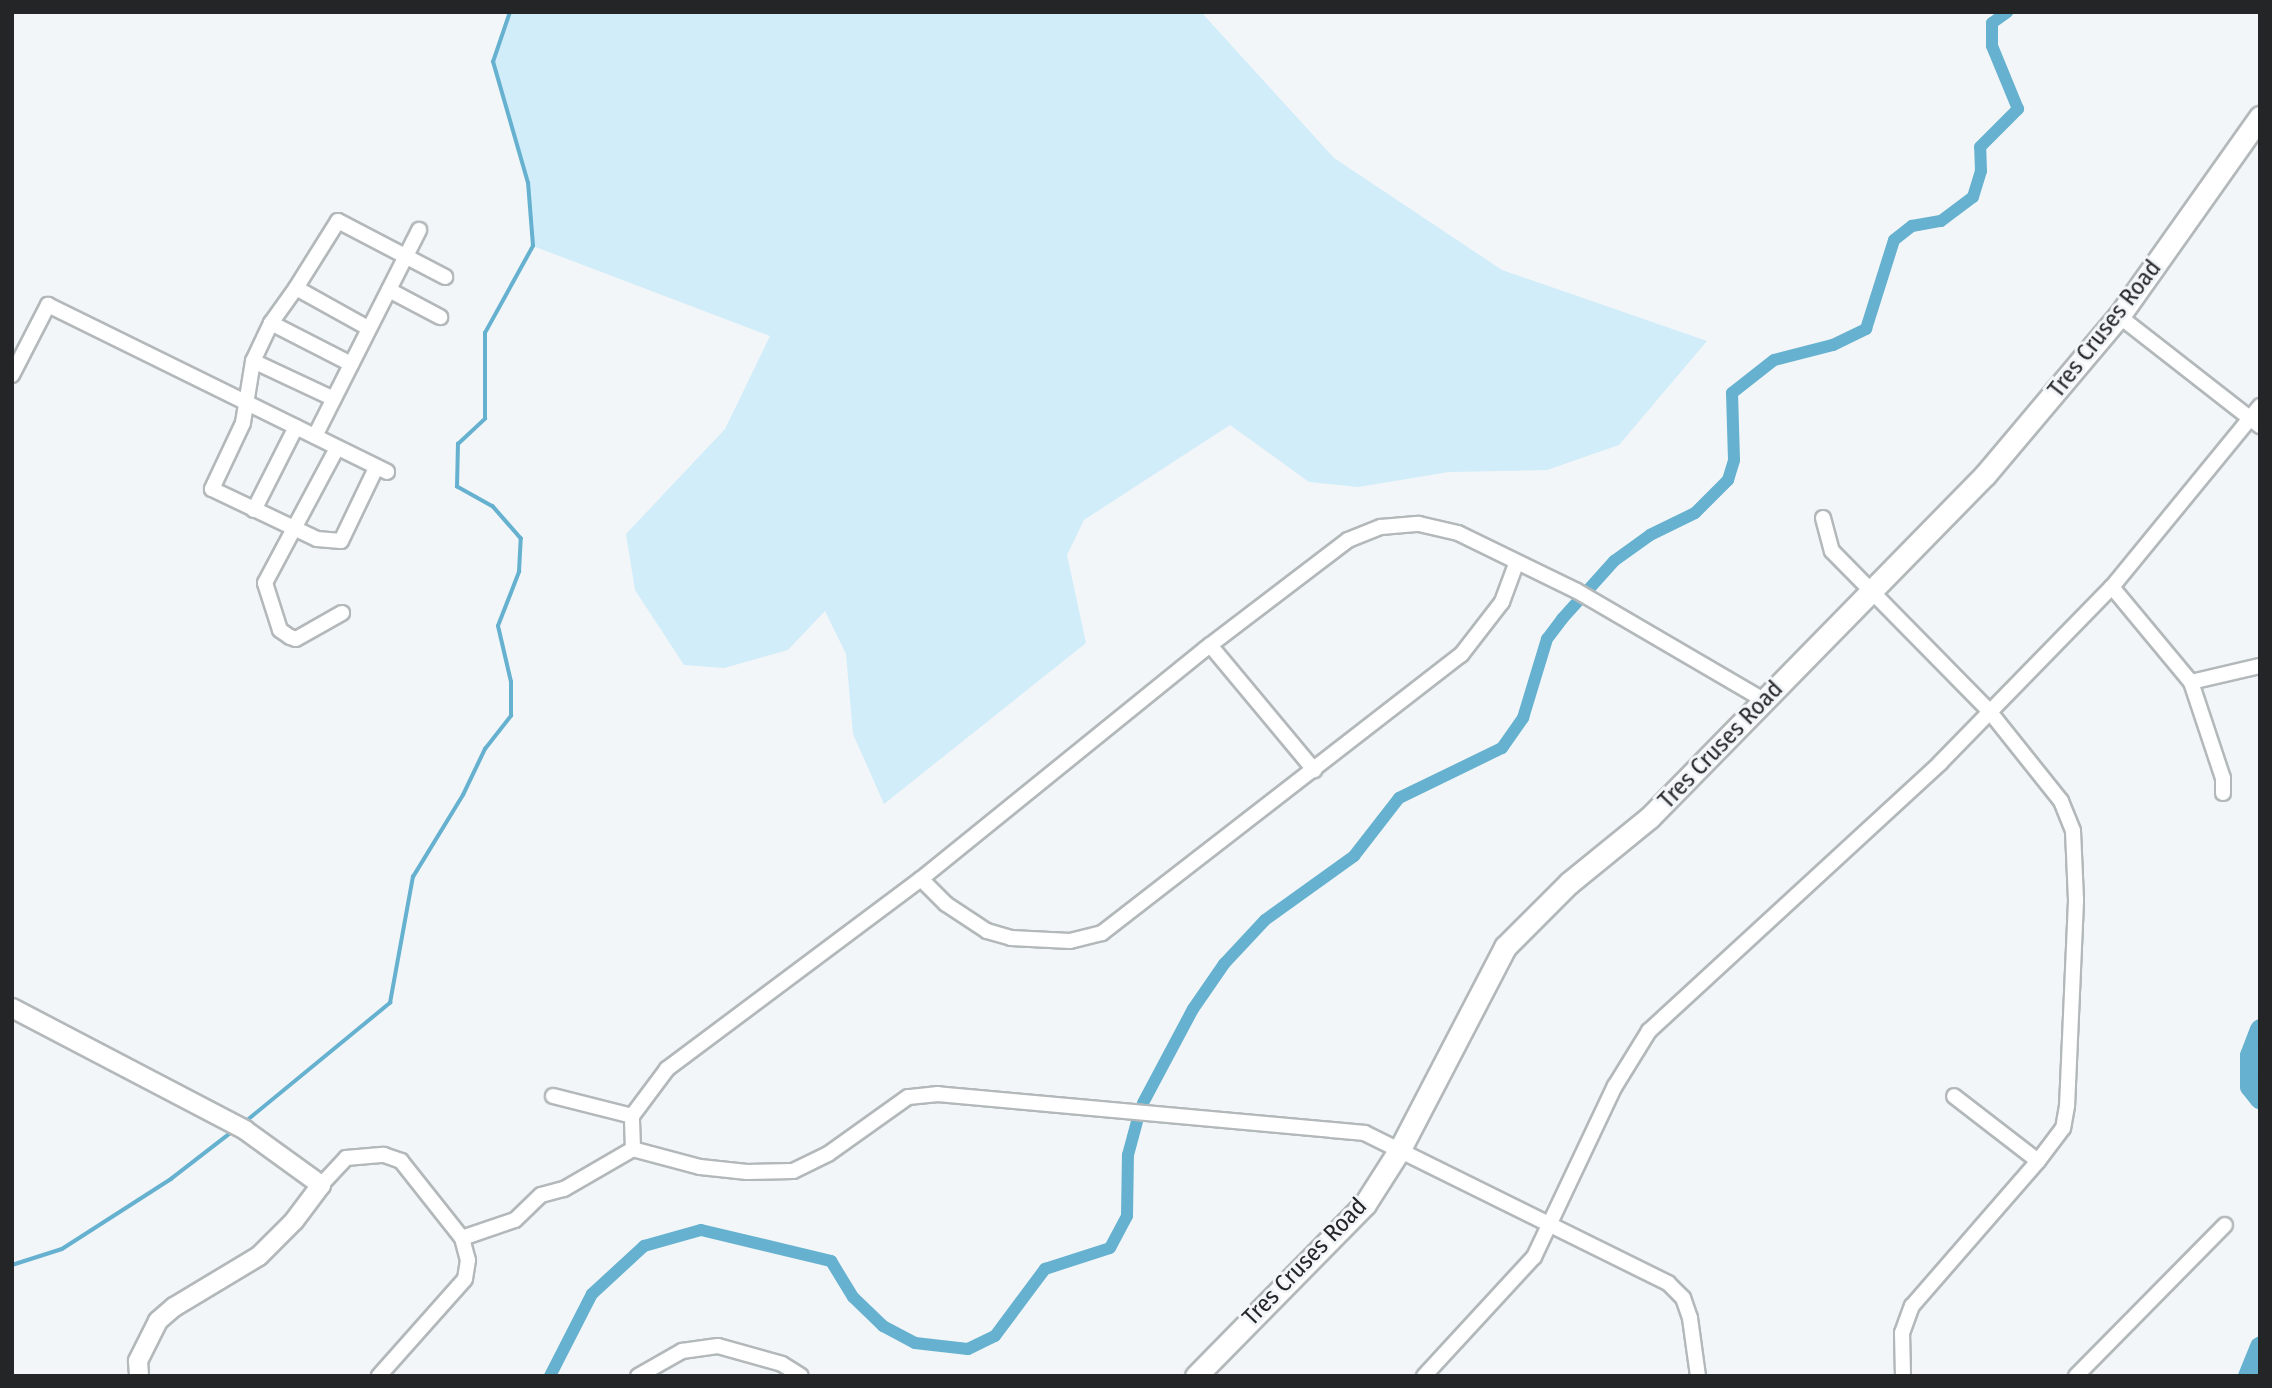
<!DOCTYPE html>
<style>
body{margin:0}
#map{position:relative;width:2272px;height:1388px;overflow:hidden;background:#f2f6f8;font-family:"Fira Sans Condensed",sans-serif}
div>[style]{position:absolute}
.green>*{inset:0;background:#d1edf9}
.stream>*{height:3.5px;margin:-1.75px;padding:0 1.75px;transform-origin:1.75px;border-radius:1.75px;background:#65b1cf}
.canal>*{height:12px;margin:-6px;padding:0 6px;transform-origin:6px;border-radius:6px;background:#65b1cf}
.river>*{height:21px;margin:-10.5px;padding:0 10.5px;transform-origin:10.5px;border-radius:10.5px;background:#65b1cf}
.roads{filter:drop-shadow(2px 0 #b3b8ba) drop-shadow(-2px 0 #b3b8ba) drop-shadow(0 2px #b3b8ba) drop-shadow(0 -2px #b3b8ba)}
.minor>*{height:14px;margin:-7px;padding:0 7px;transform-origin:7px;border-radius:7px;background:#fff}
.tertiary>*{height:18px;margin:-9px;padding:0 9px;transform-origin:9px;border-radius:9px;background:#fff}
.secondary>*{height:21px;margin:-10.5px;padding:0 10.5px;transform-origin:10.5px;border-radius:10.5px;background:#fff}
span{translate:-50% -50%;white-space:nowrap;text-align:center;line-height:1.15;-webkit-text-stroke:6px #f2f6f8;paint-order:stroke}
.street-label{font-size:24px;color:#242526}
.frame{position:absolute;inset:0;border:14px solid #242526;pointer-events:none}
</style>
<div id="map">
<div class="green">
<div style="clip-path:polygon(510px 12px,1201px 12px,1334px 158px,1502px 270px,1707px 341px,1619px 445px,1547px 470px,1449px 472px,1358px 487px,1309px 482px,1230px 425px,1084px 520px,1067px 555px,1086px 643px,884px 804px,853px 734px,846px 654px,825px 611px,788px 650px,724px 668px,684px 665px,635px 590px,626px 534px,725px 429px,770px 336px,533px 246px,528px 183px,493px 62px)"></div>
</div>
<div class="stream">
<div style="left:245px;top:1122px;width:188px;rotate:-39.4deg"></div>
<div style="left:390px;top:1003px;width:128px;rotate:-79.7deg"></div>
<div style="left:413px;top:877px;width:96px;rotate:-58.6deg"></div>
<div style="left:463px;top:795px;width:51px;rotate:-64.4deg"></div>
<div style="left:485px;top:749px;width:42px;rotate:-51.8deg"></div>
<div style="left:511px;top:716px;width:34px;rotate:-90deg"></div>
<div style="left:511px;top:682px;width:57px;rotate:-103.1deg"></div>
<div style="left:498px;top:626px;width:58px;rotate:-68.7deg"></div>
<div style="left:519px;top:572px;width:33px;rotate:-87deg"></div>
<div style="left:521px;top:539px;width:43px;rotate:-131.2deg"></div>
<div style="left:493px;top:507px;width:41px;rotate:-150.9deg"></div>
<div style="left:457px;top:487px;width:43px;rotate:-88.7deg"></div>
<div style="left:458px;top:444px;width:37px;rotate:-43deg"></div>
<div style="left:485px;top:419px;width:86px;rotate:-90deg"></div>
<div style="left:485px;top:333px;width:99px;rotate:-61.1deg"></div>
<div style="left:533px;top:246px;width:63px;rotate:-94.5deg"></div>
<div style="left:528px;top:183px;width:126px;rotate:-106.1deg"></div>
<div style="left:493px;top:62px;width:53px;rotate:-71.2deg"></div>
<div style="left:12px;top:1265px;width:52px;rotate:-17.7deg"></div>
<div style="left:62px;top:1249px;width:130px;rotate:-32.7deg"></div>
<div style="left:171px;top:1179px;width:78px;rotate:-37.7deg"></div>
</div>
<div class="canal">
<div style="left:1143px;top:1103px;width:106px;rotate:-62deg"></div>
<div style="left:1193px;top:1009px;width:55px;rotate:-55.4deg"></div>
<div style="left:1224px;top:964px;width:60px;rotate:-47deg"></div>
<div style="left:1265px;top:920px;width:110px;rotate:-35.7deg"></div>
<div style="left:1354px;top:856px;width:73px;rotate:-52.2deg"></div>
<div style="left:1399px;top:798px;width:114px;rotate:-25.9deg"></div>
<div style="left:1502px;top:748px;width:37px;rotate:-55deg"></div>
<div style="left:1523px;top:718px;width:83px;rotate:-73.1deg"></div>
<div style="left:1547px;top:639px;width:25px;rotate:-53deg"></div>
<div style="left:1562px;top:619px;width:78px;rotate:-48.1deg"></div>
<div style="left:1614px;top:561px;width:44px;rotate:-35.8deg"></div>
<div style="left:1650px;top:535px;width:50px;rotate:-26.1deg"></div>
<div style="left:1695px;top:513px;width:47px;rotate:-45deg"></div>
<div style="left:1728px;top:480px;width:21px;rotate:-73deg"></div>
<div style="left:1734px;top:460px;width:67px;rotate:-91.7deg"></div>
<div style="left:1732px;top:393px;width:53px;rotate:-38.2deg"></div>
<div style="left:1774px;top:360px;width:61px;rotate:-14.3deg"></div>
<div style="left:1833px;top:345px;width:37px;rotate:-26deg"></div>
<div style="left:1866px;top:329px;width:93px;rotate:-72.5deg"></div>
<div style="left:1894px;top:240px;width:23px;rotate:-38deg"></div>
<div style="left:1912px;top:226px;width:29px;rotate:-10deg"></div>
<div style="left:1941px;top:221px;width:40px;rotate:-37deg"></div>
<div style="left:1973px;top:197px;width:27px;rotate:-73deg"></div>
<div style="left:1981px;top:171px;width:24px;rotate:-92deg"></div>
<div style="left:1980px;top:147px;width:54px;rotate:-45deg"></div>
<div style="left:2018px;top:109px;width:68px;rotate:-112.4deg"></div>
<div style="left:1992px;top:46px;width:23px;rotate:-90deg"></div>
<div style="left:1992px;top:23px;width:19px;rotate:-36deg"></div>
<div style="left:550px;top:1376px;width:92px;rotate:-62.9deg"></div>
<div style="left:592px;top:1294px;width:71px;rotate:-42.7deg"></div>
<div style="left:644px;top:1246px;width:59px;rotate:-15.7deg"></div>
<div style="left:701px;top:1230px;width:134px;rotate:13.4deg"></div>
<div style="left:831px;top:1261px;width:42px;rotate:58.6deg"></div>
<div style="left:853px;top:1297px;width:42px;rotate:44deg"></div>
<div style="left:883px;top:1326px;width:36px;rotate:28deg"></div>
<div style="left:915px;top:1343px;width:53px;rotate:6.5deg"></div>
<div style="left:968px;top:1349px;width:30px;rotate:-26deg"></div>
<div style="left:995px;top:1336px;width:84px;rotate:-53.3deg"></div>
<div style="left:1045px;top:1269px;width:68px;rotate:-17.9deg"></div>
<div style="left:1110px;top:1248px;width:36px;rotate:-62deg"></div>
<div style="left:1127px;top:1216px;width:61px;rotate:-89.1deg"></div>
<div style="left:1128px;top:1155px;width:35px;rotate:-75deg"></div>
</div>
<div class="river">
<div style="left:2260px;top:1029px;width:28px;rotate:111deg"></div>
<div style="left:2250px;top:1055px;width:31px;rotate:90deg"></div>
<div style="left:2250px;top:1086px;width:16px;rotate:52deg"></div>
<div style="left:2248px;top:1376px;width:32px;rotate:-68deg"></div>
</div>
<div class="roads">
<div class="minor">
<div style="left:296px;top:288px;width:79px;rotate:-57.9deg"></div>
<div style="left:338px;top:221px;width:121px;rotate:27.6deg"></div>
<div style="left:389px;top:290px;width:58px;rotate:27.9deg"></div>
<div style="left:2119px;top:316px;width:179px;rotate:38deg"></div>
<div style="left:271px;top:323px;width:90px;rotate:27.1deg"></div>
<div style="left:368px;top:328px;width:82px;rotate:-150.9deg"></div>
<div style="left:296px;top:288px;width:43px;rotate:125.5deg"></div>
<div style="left:271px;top:323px;width:42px;rotate:115.3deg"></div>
<div style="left:253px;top:361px;width:63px;rotate:99.2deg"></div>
<div style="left:243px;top:423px;width:73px;rotate:115.2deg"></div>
<div style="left:212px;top:489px;width:116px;rotate:25.5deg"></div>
<div style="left:317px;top:539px;width:24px;rotate:5deg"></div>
<div style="left:341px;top:541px;width:81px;rotate:-64.4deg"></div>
<div style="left:253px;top:361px;width:89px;rotate:25.1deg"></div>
<div style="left:12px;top:375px;width:79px;rotate:-62.8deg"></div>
<div style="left:48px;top:305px;width:378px;rotate:26.2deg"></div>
<div style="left:315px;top:436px;width:231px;rotate:-63.2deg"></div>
<div style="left:337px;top:448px;width:153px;rotate:118.1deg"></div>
<div style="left:265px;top:583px;width:49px;rotate:72.3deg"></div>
<div style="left:280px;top:630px;width:12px;rotate:35deg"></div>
<div style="left:290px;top:637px;width:6px;rotate:18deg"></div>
<div style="left:296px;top:639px;width:53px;rotate:-29.5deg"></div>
<div style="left:254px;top:510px;width:93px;rotate:-63.2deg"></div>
<div style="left:1823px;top:518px;width:34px;rotate:75deg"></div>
<div style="left:1832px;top:551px;width:226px;rotate:45.5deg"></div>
<div style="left:1990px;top:712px;width:114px;rotate:51.4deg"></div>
<div style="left:2061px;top:801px;width:32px;rotate:68deg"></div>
<div style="left:2073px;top:831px;width:70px;rotate:87.5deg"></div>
<div style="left:2076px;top:901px;width:205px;rotate:92.5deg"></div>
<div style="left:2067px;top:1106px;width:22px;rotate:100deg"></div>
<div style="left:2063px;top:1128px;width:41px;rotate:127.1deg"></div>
<div style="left:2112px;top:587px;width:124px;rotate:50.3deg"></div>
<div style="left:2191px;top:682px;width:101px;rotate:71.6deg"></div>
<div style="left:2223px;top:778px;width:15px;rotate:90deg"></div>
<div style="left:1210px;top:645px;width:163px;rotate:50.2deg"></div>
<div style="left:2191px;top:682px;width:71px;rotate:-13.1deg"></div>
<div style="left:921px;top:879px;width:35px;rotate:45deg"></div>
<div style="left:946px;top:904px;width:49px;rotate:33.4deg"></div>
<div style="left:987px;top:931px;width:25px;rotate:16deg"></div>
<div style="left:1011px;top:938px;width:59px;rotate:2.9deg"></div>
<div style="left:1070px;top:941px;width:33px;rotate:-14deg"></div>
<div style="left:1102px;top:933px;width:454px;rotate:-37.8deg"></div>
<div style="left:1461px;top:655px;width:67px;rotate:-52.3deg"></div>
<div style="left:1502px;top:602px;width:40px;rotate:-69.8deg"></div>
<div style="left:553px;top:1096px;width:81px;rotate:14.2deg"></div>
<div style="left:321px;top:1185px;width:37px;rotate:-47deg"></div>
<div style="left:346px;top:1158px;width:38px;rotate:-5deg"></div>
<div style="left:384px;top:1155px;width:18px;rotate:19deg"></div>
<div style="left:401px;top:1161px;width:98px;rotate:51.6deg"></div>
<div style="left:462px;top:1238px;width:23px;rotate:75deg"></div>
<div style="left:468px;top:1260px;width:19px;rotate:99deg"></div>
<div style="left:465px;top:1279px;width:130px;rotate:131.6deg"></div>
<div style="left:462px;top:1238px;width:56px;rotate:-18.8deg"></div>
<div style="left:515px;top:1220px;width:36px;rotate:-44deg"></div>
<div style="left:541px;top:1195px;width:24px;rotate:-15deg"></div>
<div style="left:564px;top:1189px;width:80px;rotate:-30.1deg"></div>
<div style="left:638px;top:1376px;width:51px;rotate:-29.6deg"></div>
<div style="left:682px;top:1351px;width:36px;rotate:-8deg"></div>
<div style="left:718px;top:1346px;width:66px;rotate:15.7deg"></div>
<div style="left:782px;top:1364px;width:22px;rotate:32deg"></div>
<div style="left:1424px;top:1376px;width:162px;rotate:-47.3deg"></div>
<div style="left:1534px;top:1257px;width:189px;rotate:-64.7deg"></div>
<div style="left:1615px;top:1086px;width:65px;rotate:-58.3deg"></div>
<div style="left:1649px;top:1031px;width:396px;rotate:-42.6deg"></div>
<div style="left:1940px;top:763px;width:246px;rotate:-45.7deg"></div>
<div style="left:2112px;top:587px;width:234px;rotate:-50.7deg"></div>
<div style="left:1698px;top:1376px;width:59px;rotate:-97.9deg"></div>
<div style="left:1690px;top:1318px;width:21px;rotate:-109deg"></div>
<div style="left:1683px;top:1298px;width:21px;rotate:-135deg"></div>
<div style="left:1668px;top:1283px;width:338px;rotate:-153.7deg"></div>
<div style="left:1365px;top:1133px;width:429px;rotate:-174.8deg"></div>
<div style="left:938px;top:1094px;width:30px;rotate:174deg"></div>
<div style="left:908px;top:1097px;width:98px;rotate:144.5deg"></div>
<div style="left:828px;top:1154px;width:39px;rotate:154deg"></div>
<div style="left:793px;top:1171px;width:46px;rotate:178.8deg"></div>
<div style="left:747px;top:1172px;width:47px;rotate:-173.9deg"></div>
<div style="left:700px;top:1167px;width:69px;rotate:-165deg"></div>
<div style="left:633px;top:1149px;width:33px;rotate:-92deg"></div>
<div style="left:632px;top:1116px;width:59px;rotate:-53.3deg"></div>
<div style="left:667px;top:1069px;width:317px;rotate:-36.8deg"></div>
<div style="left:921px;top:879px;width:365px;rotate:-39deg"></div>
<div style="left:1205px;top:649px;width:180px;rotate:-37.3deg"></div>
<div style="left:1348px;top:540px;width:35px;rotate:-22deg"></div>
<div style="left:1381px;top:527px;width:38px;rotate:-5deg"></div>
<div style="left:1419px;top:524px;width:40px;rotate:13deg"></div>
<div style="left:1458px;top:533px;width:132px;rotate:26deg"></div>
<div style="left:1577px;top:591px;width:218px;rotate:30.3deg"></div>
<div style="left:1903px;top:1376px;width:43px;rotate:-91.3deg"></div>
<div style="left:1902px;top:1333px;width:29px;rotate:-70deg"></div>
<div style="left:1912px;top:1306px;width:192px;rotate:-49deg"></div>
<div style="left:2038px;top:1161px;width:106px;rotate:-142.3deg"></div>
<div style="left:2076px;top:1376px;width:212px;rotate:-45.4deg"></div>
</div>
<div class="tertiary">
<div style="left:12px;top:1008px;width:263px;rotate:27.6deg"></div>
<div style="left:245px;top:1130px;width:94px;rotate:35.9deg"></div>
<div style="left:321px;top:1185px;width:45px;rotate:126.9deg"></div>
<div style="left:294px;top:1221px;width:49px;rotate:135deg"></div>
<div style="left:259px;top:1256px;width:99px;rotate:149deg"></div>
<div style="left:174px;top:1307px;width:21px;rotate:139deg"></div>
<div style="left:158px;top:1321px;width:45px;rotate:116.6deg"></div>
<div style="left:138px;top:1361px;width:15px;rotate:86deg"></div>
</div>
<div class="secondary">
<div style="left:1196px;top:1376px;width:241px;rotate:-45.5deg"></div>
<div style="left:1365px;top:1204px;width:65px;rotate:-57.5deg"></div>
<div style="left:1400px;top:1149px;width:228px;rotate:-62.5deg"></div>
<div style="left:1505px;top:947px;width:91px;rotate:-45deg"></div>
<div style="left:1569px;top:883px;width:104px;rotate:-39.2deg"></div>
<div style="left:1650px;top:817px;width:479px;rotate:-45.6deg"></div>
<div style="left:1985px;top:475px;width:208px;rotate:-49.9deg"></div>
<div style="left:2119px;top:316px;width:244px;rotate:-54.7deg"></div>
</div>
</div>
<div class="street-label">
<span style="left:2105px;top:329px;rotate:-52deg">Tres Cruses Road</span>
<span style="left:1721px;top:745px;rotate:-46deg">Tres Cruses Road</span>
<span style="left:1305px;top:1262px;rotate:-46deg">Tres Cruses Road</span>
</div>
<div class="frame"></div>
</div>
